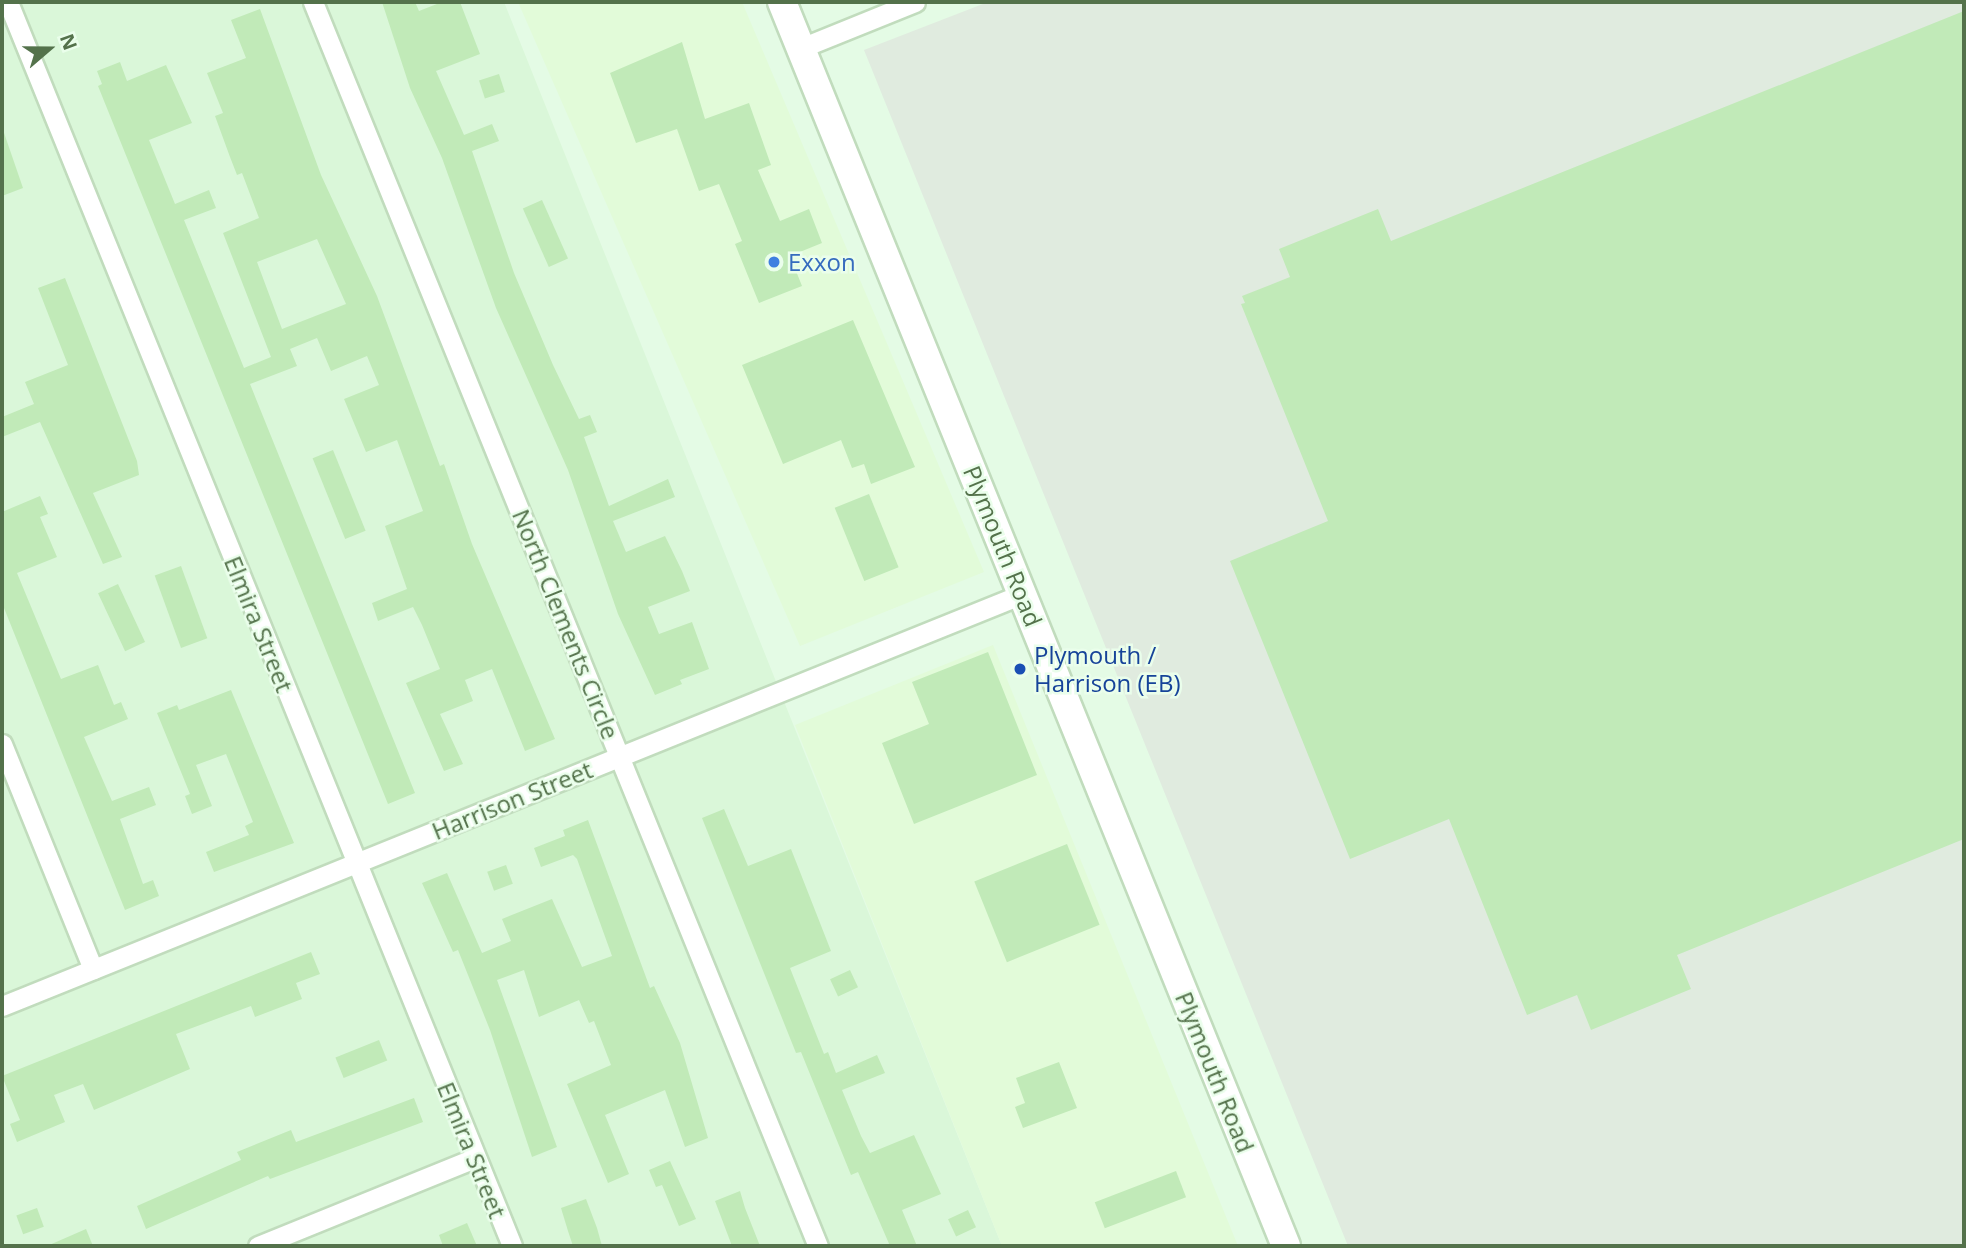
<!DOCTYPE html>
<style>
body{margin:0}
#map{position:relative;width:1966px;height:1248px;overflow:hidden;background:#e4fbe5;font-family:"Open Sans",sans-serif}
div>[style]{position:absolute}
.residential>*{inset:0;background:#daf7d9}
.commercial>*{inset:0;background:#e2fbd9}
.industrial>*{inset:0;background:#e0ebdf}
.building>*{inset:0;background:#c1eab8;transform-origin:0 0}
.roads{filter:drop-shadow(2px 0 #c1dcbd) drop-shadow(-2px 0 #c1dcbd) drop-shadow(0 2px #c1dcbd) drop-shadow(0 -2px #c1dcbd)}
.street>*{height:19px;margin:-9.5px;padding:0 9.5px;transform-origin:9.5px;border-radius:9.5px;background:#fff}
.secondary>*{height:28px;margin:-14px;padding:0 14px;transform-origin:14px;border-radius:14px;background:#fff}
.dots>*{width:19px;height:19px;translate:-50% -50%;box-sizing:border-box;border:4px solid #eafeeb;border-radius:50%}
span{translate:-50% -50%;white-space:nowrap;text-align:center;line-height:1.15;-webkit-text-stroke:5px #eafeeb;paint-order:stroke}
.shop-label{font-size:24px;color:#366cbe}
.left{translate:0 -50%;text-align:left}
.street-label{font-size:24px;color:#54724b}
.transit-label{font-size:24px;color:#164399}
.frame{position:absolute;inset:0;border:4px solid #54724b;pointer-events:none}
.north{position:absolute;left:14px;top:14px;width:70px;height:70px;-webkit-text-stroke:5px #eafeeb;paint-order:stroke;rotate:70deg;font-size:19px;font-weight:700;line-height:28px;text-align:center;color:#54724b}
.north::after{content:'';display:block;margin:auto;width:24px;height:32px;background:#54724b;clip-path:polygon(50% 0,100% 100%,50% 72%,0 100%)}
</style>
<div id="map">
<div class="residential">
<div style="clip-path:polygon(2px 2px,504px 2px,1002px 1246px,2px 1246px)"></div>
</div>
<div class="commercial">
<div style="clip-path:polygon(518px 2px,742px 2px,984px 572px,800px 646px)"></div>
<div style="clip-path:polygon(993px 645px,1238px 1246px,1002px 1246px,795px 725px)"></div>
</div>
<div class="industrial">
<div style="clip-path:polygon(988px 2px,1964px 2px,1964px 1246px,1348px 1246px,864px 50px)"></div>
</div>
<div class="building">
<div style="clip-path:polygon(382px 2px,415px 2px,419px 11px,442px 2px,460px 2px,480px 54px,436px 71px,464px 135px,492px 124px,499px 141px,472px 151px,514px 273px,553px 365px,579px 419px,590px 415px,597px 432px,584px 437px,609px 506px,668px 479px,675px 497px,613px 521px,626px 552px,665px 536px,682px 571px,690px 591px,648px 607px,659px 634px,692px 622px,709px 669px,680px 680px,682px 684px,655px 695px,618px 614px,568px 470px,496px 308px,442px 158px,410px 88px)"></div>
<div style="clip-path:polygon(evenodd,260px 9px,321px 175px,377px 296px,440px 466px,444px 464px,472px 544px,555px 739px,525px 751px,492px 669px,465px 680px,473px 701px,440px 714px,463px 764px,444px 771px,406px 683px,440px 669px,422px 625px,413px 607px,378px 621px,372px 603px,407px 589px,385px 526px,423px 511px,397px 440px,366px 452px,344px 399px,379px 385px,367px 356px,331px 371px,317px 338px,290px 349px,297px 366px,250px 384px,415px 793px,388px 804px,98px 86px,102px 84px,97px 71px,120px 62px,127px 81px,166px 65px,192px 123px,149px 140px,175px 204px,209px 190px,216px 208px,184px 220px,244px 368px,271px 357px,223px 233px,259px 218px,242px 173px,237px 175px,230px 157px,215px 116px,223px 113px,207px 73px,246px 58px,231px 20px,260px 9px,317px 239px,346px 304px,282px 329px,257px 262px,317px 239px)"></div>
<div style="clip-path:polygon(1964px 11px,1964px 839px,1677px 955px,1691px 989px,1591px 1030px,1577px 995px,1527px 1015px,1449px 819px,1350px 859px,1230px 561px,1328px 521px,1241px 304px,1245px 303px,1242px 296px,1290px 277px,1279px 249px,1378px 209px,1391px 241px)"></div>
<div style="clip-path:polygon(682px 42px,705px 119px,749px 103px,771px 165px,758px 170px,780px 221px,809px 209px,822px 243px,790px 256px,802px 286px,759px 303px,735px 244px,742px 241px,719px 184px,699px 191px,677px 129px,636px 143px,610px 73px)"></div>
<div style="left:499px;top:74px;width:19px;height:21px;rotate:72deg"></div>
<div style="clip-path:polygon(2px 127px,23px 188px,2px 196px)"></div>
<div style="left:542px;top:200px;width:64px;height:21px;rotate:66deg"></div>
<div style="clip-path:polygon(65px 278px,137px 461px,139px 475px,93px 493px,122px 557px,103px 564px,40px 422px,2px 437px,2px 417px,34px 404px,25px 382px,68px 365px,38px 288px)"></div>
<div style="clip-path:polygon(853px 320px,915px 467px,871px 484px,864px 464px,852px 468px,841px 440px,783px 464px,742px 365px)"></div>
<div style="left:333px;top:450px;width:87px;height:22px;rotate:68deg"></div>
<div style="left:869px;top:494px;width:79px;height:37px;rotate:68deg"></div>
<div style="clip-path:polygon(40px 496px,48px 514px,40px 517px,57px 557px,17px 573px,61px 679px,98px 665px,114px 705px,121px 702px,128px 719px,84px 737px,112px 801px,149px 787px,156px 805px,120px 819px,143px 884px,153px 880px,159px 896px,125px 910px,2px 603px,2px 512px)"></div>
<div style="left:181px;top:566px;width:77px;height:28px;rotate:70deg"></div>
<div style="left:118px;top:584px;width:64px;height:22px;rotate:65deg"></div>
<div style="clip-path:polygon(988px 652px,1037px 775px,914px 824px,882px 743px,929px 724px,912px 682px)"></div>
<div style="clip-path:polygon(231px 690px,294px 843px,214px 872px,206px 852px,249px 835px,245px 826px,253px 822px,226px 754px,196px 765px,212px 806px,192px 814px,185px 796px,190px 794px,157px 713px,177px 705px,179px 710px)"></div>
<div style="clip-path:polygon(724px 809px,748px 866px,791px 849px,831px 951px,790px 968px,824px 1054px,828px 1052px,836px 1073px,877px 1055px,885px 1073px,842px 1090px,861px 1136px,870px 1153px,914px 1135px,941px 1194px,902px 1210px,917px 1246px,890px 1246px,858px 1172px,851px 1175px,801px 1052px,796px 1053px,702px 818px)"></div>
<div style="clip-path:polygon(588px 820px,650px 988px,654px 986px,680px 1043px,708px 1138px,685px 1147px,665px 1090px,605px 1115px,629px 1174px,608px 1183px,567px 1084px,611px 1065px,594px 1021px,589px 1023px,579px 1000px,539px 1017px,524px 970px,497px 980px,557px 1147px,532px 1157px,490px 1030px,458px 950px,453px 952px,422px 883px,447px 873px,482px 953px,511px 941px,502px 919px,552px 899px,582px 967px,612px 956px,577px 859px,573px 855px,541px 867px,534px 848px,565px 836px,563px 830px)"></div>
<div style="left:1067px;top:844px;width:87px;height:100px;rotate:68deg"></div>
<div style="left:506px;top:865px;width:20px;height:20px;rotate:70deg"></div>
<div style="clip-path:polygon(311px 952px,320px 974px,296px 983px,302px 999px,255px 1017px,251px 1006px,176px 1034px,190px 1069px,94px 1110px,83px 1084px,54px 1095px,65px 1122px,17px 1142px,10px 1124px,20px 1120px,2px 1076px)"></div>
<div style="left:850px;top:970px;width:19px;height:22px;rotate:65deg"></div>
<div style="left:379px;top:1040px;width:22px;height:47px;rotate:68deg"></div>
<div style="clip-path:polygon(1059px 1062px,1077px 1108px,1023px 1128px,1015px 1107px,1025px 1103px,1016px 1078px)"></div>
<div style="clip-path:polygon(414px 1098px,423px 1122px,270px 1179px,268px 1176px,146px 1229px,137px 1206px,241px 1160px,237px 1152px,291px 1130px,296px 1142px)"></div>
<div style="clip-path:polygon(670px 1161px,696px 1219px,679px 1226px,662px 1185px,656px 1187px,649px 1170px)"></div>
<div style="left:1176px;top:1171px;width:28px;height:87px;rotate:69deg"></div>
<div style="clip-path:polygon(740px 1191px,745px 1208px,760px 1246px,732px 1246px,715px 1201px)"></div>
<div style="clip-path:polygon(586px 1199px,597px 1228px,602px 1246px,573px 1246px,568px 1231px,561px 1208px)"></div>
<div style="left:37px;top:1208px;width:20px;height:22px;rotate:70deg"></div>
<div style="left:968px;top:1210px;width:19px;height:22px;rotate:65deg"></div>
<div style="clip-path:polygon(467px 1223px,477px 1246px,443px 1246px,439px 1235px)"></div>
<div style="clip-path:polygon(86px 1229px,93px 1246px,47px 1246px)"></div>
</div>
<div class="roads">
<div class="street">
<div style="left:8px;top:2px;width:1342px;rotate:67.94deg"></div>
<div style="left:313px;top:2px;width:1343px;rotate:67.91deg"></div>
<div style="left:801px;top:48px;width:123px;rotate:-22deg"></div>
<div style="left:2px;top:744px;width:243px;rotate:68deg"></div>
<div style="left:2px;top:1006px;width:1100px;rotate:-21.99deg"></div>
<div style="left:258px;top:1246px;width:234px;rotate:-22.1deg"></div>
</div>
<div class="secondary">
<div style="left:782px;top:2px;width:1342px;rotate:67.94deg"></div>
</div>
</div>
<div class="dots">
<div style="left:774px;top:262px;background:#3f7fe0"></div>
<div style="left:1020px;top:669px;background:#1a4fb4"></div>
</div>
<div class="shop-label">
<span class="left" style="left:788px;top:262px">Exxon</span>
</div>
<div class="street-label">
<span style="left:1003px;top:546px;rotate:68deg">Plymouth Road</span>
<span style="left:259px;top:624px;rotate:68deg">Elmira Street</span>
<span style="left:566px;top:624px;rotate:68deg">North Clements Circle</span>
<span style="left:512px;top:800px;rotate:-22deg">Harrison Street</span>
<span style="left:1215px;top:1072px;rotate:68deg">Plymouth Road</span>
<span style="left:472px;top:1150px;rotate:68deg">Elmira Street</span>
</div>
<div class="transit-label">
<span class="left" style="left:1034px;top:669px">Plymouth /<br>Harrison (EB)</span>
</div>
<div class="frame"></div>
<div class="north">N</div>
</div>
